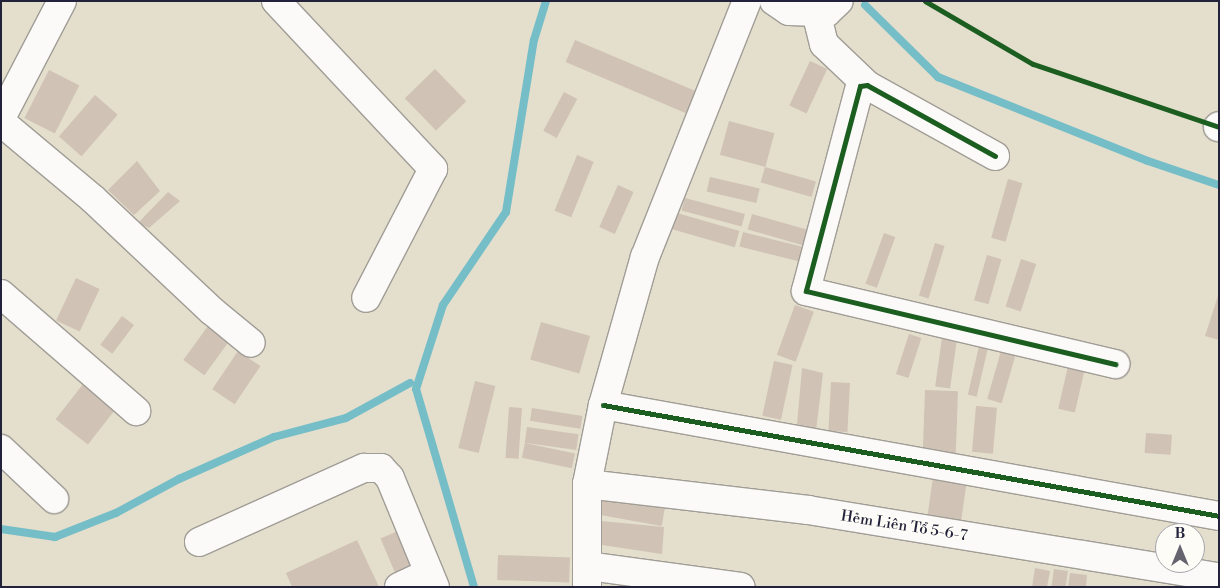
<!DOCTYPE html>
<meta charset="utf-8">
<style>
body{margin:0}
#map{position:relative;width:1220px;height:588px;overflow:hidden;background:#e4decd;font-family:"Libre Bodoni",serif}
div>[style]{position:absolute}
.stream>*{height:8px;margin:-4px;padding:0 4px;transform-origin:4px;border-radius:4px;background:#75bec7}
.building>*{inset:0;background:#d0c2b5;transform-origin:0 0}
.roads{filter:drop-shadow(1px 0 #a09d96) drop-shadow(-1px 0 #a09d96) drop-shadow(0 1px #a09d96) drop-shadow(0 -1px #a09d96)}
.minor>*{height:28px;margin:-14px;padding:0 14px;transform-origin:14px;border-radius:14px;background:#fbfaf8}
.cycleway>*{height:5px;margin:-2.5px;padding:0 2.5px;transform-origin:2.5px;border-radius:2.5px;background:#1b5e20}
span{translate:-50% -50%;white-space:nowrap;text-align:center;line-height:1.15;-webkit-text-stroke:4px #fdfcf7;paint-order:stroke}
.street-label{font-size:15px;color:#22223b}
.frame{position:absolute;inset:0;border:2px solid #22223b;pointer-events:none}
.north{position:absolute;left:1155px;top:523px;width:50px;height:50px;box-sizing:border-box;background:#fdfcf7;border:1px solid #a5a5ac;border-radius:50%;rotate:0deg;font-size:14px;font-weight:700;line-height:20px;text-align:center;color:#22223b}
.north::after{content:'';display:block;margin:auto;width:18px;height:22px;background:#66646e;clip-path:polygon(50% 0,100% 100%,50% 72%,0 100%)}
</style>
<div id="map">
<div class="stream">
<div style="left:865px;top:5px;width:103px;rotate:44.6deg"></div>
<div style="left:938px;top:77px;width:226px;rotate:21.8deg"></div>
<div style="left:1148px;top:161px;width:75px;rotate:18.7deg"></div>
<div style="left:1px;top:529px;width:55px;rotate:8.4deg"></div>
<div style="left:55px;top:537px;width:66px;rotate:-21.5deg"></div>
<div style="left:116px;top:513px;width:72px;rotate:-28.4deg"></div>
<div style="left:179px;top:479px;width:104px;rotate:-23.9deg"></div>
<div style="left:274px;top:437px;width:74px;rotate:-14.8deg"></div>
<div style="left:346px;top:418px;width:73px;rotate:-28.7deg"></div>
<div style="left:474px;top:587px;width:206px;rotate:-106.3deg"></div>
<div style="left:416px;top:389px;width:88px;rotate:-72.2deg"></div>
<div style="left:443px;top:305px;width:112px;rotate:-55.9deg"></div>
<div style="left:506px;top:212px;width:174px;rotate:-80.8deg"></div>
<div style="left:534px;top:40px;width:41px;rotate:-72.9deg"></div>
</div>
<div class="building">
<div style="left:575px;top:40px;width:134px;height:24px;rotate:23deg"></div>
<div style="left:810px;top:61px;width:19px;height:49px;rotate:25deg"></div>
<div style="left:435px;top:69px;width:45px;height:42px;rotate:46deg"></div>
<div style="left:49px;top:70px;width:34px;height:54px;rotate:27deg"></div>
<div style="left:564px;top:92px;width:15px;height:44px;rotate:28deg"></div>
<div style="left:95px;top:95px;width:30px;height:55px;rotate:41deg"></div>
<div style="left:729px;top:121px;width:47px;height:35px;rotate:15deg"></div>
<div style="left:577px;top:155px;width:18px;height:60px;rotate:22deg"></div>
<div style="clip-path:polygon(137px 161px,160px 191px,134px 215px,108px 190px)"></div>
<div style="left:765px;top:167px;width:53px;height:16px;rotate:16deg"></div>
<div style="left:710px;top:177px;width:51px;height:15px;rotate:13deg"></div>
<div style="left:1008px;top:179px;width:15px;height:61px;rotate:16deg"></div>
<div style="left:618px;top:185px;width:17px;height:46px;rotate:24deg"></div>
<div style="clip-path:polygon(168px 192px,180px 201px,149px 228px,138px 223px)"></div>
<div style="left:685px;top:198px;width:62px;height:13px;rotate:15deg"></div>
<div style="left:677px;top:213px;width:65px;height:17px;rotate:16deg"></div>
<div style="left:752px;top:214px;width:62px;height:16px;rotate:16deg"></div>
<div style="left:743px;top:232px;width:62px;height:15px;rotate:14deg"></div>
<div style="left:884px;top:233px;width:12px;height:54px;rotate:20deg"></div>
<div style="left:935px;top:243px;width:10px;height:55px;rotate:17deg"></div>
<div style="left:987px;top:255px;width:15px;height:47px;rotate:16deg"></div>
<div style="left:1021px;top:259px;width:16px;height:50px;rotate:18deg"></div>
<div style="left:76px;top:278px;width:26px;height:47px;rotate:25deg"></div>
<div style="clip-path:polygon(1218px 296px,1219px 296px,1219px 340px,1205px 336px)"></div>
<div style="left:795px;top:305px;width:20px;height:53px;rotate:20deg"></div>
<div style="left:122px;top:316px;width:15px;height:36px;rotate:37deg"></div>
<div style="left:541px;top:322px;width:51px;height:39px;rotate:16deg"></div>
<div style="left:208px;top:326px;width:26px;height:42px;rotate:36deg"></div>
<div style="left:909px;top:334px;width:13px;height:42px;rotate:18deg"></div>
<div style="left:942px;top:338px;width:15px;height:49px;rotate:8deg"></div>
<div style="left:980px;top:342px;width:9px;height:54px;rotate:13deg"></div>
<div style="left:238px;top:351px;width:27px;height:46px;rotate:34deg"></div>
<div style="left:1001px;top:351px;width:15px;height:50px;rotate:16deg"></div>
<div style="left:774px;top:361px;width:19px;height:56px;rotate:12deg"></div>
<div style="left:1069px;top:362px;width:17px;height:48px;rotate:13deg"></div>
<div style="clip-path:polygon(802px 368px,823px 373px,816px 431px,797px 425px)"></div>
<div style="left:87px;top:379px;width:41px;height:51px;rotate:38deg"></div>
<div style="left:475px;top:381px;width:21px;height:69px;rotate:14deg"></div>
<div style="left:831px;top:382px;width:19px;height:49px;rotate:3deg"></div>
<div style="left:925px;top:390px;width:33px;height:64px;rotate:2deg"></div>
<div style="left:976px;top:406px;width:21px;height:46px;rotate:5deg"></div>
<div style="left:509px;top:407px;width:13px;height:51px;rotate:4deg"></div>
<div style="left:532px;top:408px;width:51px;height:13px;rotate:9deg"></div>
<div style="left:527px;top:427px;width:52px;height:16px;rotate:8deg"></div>
<div style="left:1146px;top:433px;width:26px;height:20px;rotate:4deg"></div>
<div style="left:525px;top:443px;width:51px;height:15px;rotate:12deg"></div>
<div style="left:933px;top:477px;width:34px;height:52px;rotate:8deg"></div>
<div style="left:602px;top:490px;width:65px;height:25px;rotate:10deg"></div>
<div style="clip-path:polygon(601px 521px,664px 527px,662px 554px,602px 545px)"></div>
<div style="left:398px;top:531px;width:41px;height:19px;rotate:67deg"></div>
<div style="clip-path:polygon(357px 540px,379px 587px,292px 587px,286px 573px)"></div>
<div style="left:498px;top:555px;width:72px;height:25px;rotate:2deg"></div>
<div style="clip-path:polygon(1035px 568px,1050px 571px,1047px 587px,1032px 587px)"></div>
<div style="left:1054px;top:569px;width:14px;height:18px;rotate:8deg"></div>
<div style="clip-path:polygon(1070px 573px,1087px 575px,1086px 587px,1068px 587px)"></div>
</div>
<div class="roads">
<div class="minor">
<div style="left:276px;top:1px;width:230px;rotate:46.9deg"></div>
<div style="left:433px;top:169px;width:145px;rotate:117.4deg"></div>
<div style="left:774px;top:1px;width:18px;rotate:34deg"></div>
<div style="left:789px;top:11px;width:38px;rotate:2deg"></div>
<div style="left:827px;top:12px;width:16px;rotate:-43deg"></div>
<div style="left:816px;top:12px;width:33px;rotate:76deg"></div>
<div style="left:824px;top:44px;width:59px;rotate:43.6deg"></div>
<div style="left:1px;top:118px;width:132px;rotate:-62.5deg"></div>
<div style="left:1px;top:122px;width:120px;rotate:39.9deg"></div>
<div style="left:93px;top:199px;width:163px;rotate:43.3deg"></div>
<div style="left:212px;top:311px;width:50px;rotate:39.4deg"></div>
<div style="left:1218px;top:127px;width:1px;rotate:-45deg"></div>
<div style="left:995px;top:156px;width:146px;rotate:-151deg"></div>
<div style="left:867px;top:85px;width:7px;rotate:172deg"></div>
<div style="left:860px;top:86px;width:212px;rotate:104.8deg"></div>
<div style="left:806px;top:291px;width:318px;rotate:13.3deg"></div>
<div style="left:1px;top:294px;width:179px;rotate:40.9deg"></div>
<div style="left:603px;top:405px;width:626px;rotate:10.21deg"></div>
<div style="left:1px;top:449px;width:73px;rotate:43.3deg"></div>
<div style="left:587px;top:484px;width:223px;rotate:6.7deg"></div>
<div style="left:808px;top:510px;width:416px;rotate:9.3deg"></div>
<div style="left:199px;top:542px;width:181px;rotate:-24.2deg"></div>
<div style="left:364px;top:468px;width:17px"></div>
<div style="left:381px;top:468px;width:13px;rotate:48deg"></div>
<div style="left:390px;top:478px;width:118px;rotate:67.6deg"></div>
<div style="left:588px;top:566px;width:154px;rotate:7.8deg"></div>
<div style="left:399px;top:587px;width:33px;rotate:-25deg"></div>
<div style="left:587px;top:587px;width:103px;rotate:-90deg"></div>
<div style="left:587px;top:484px;width:81px;rotate:-78.6deg"></div>
<div style="left:603px;top:405px;width:154px;rotate:-74.2deg"></div>
<div style="left:645px;top:257px;width:276px;rotate:-68.3deg"></div>
</div>
</div>
<div class="cycleway">
<div style="left:925px;top:1px;width:125px;rotate:30.3deg"></div>
<div style="left:1033px;top:64px;width:196px;rotate:18.7deg"></div>
<div style="left:995px;top:156px;width:146px;rotate:-151deg"></div>
<div style="left:867px;top:85px;width:7px;rotate:172deg"></div>
<div style="left:860px;top:86px;width:212px;rotate:104.8deg"></div>
<div style="left:806px;top:291px;width:318px;rotate:13.3deg"></div>
<div style="left:603px;top:405px;width:626px;rotate:10.21deg"></div>
</div>
<div class="street-label">
<span style="left:904px;top:526px;rotate:9deg">Hẻm Liên Tổ 5-6-7</span>
</div>
<div class="frame"></div>
<div class="north">B</div>
</div>
